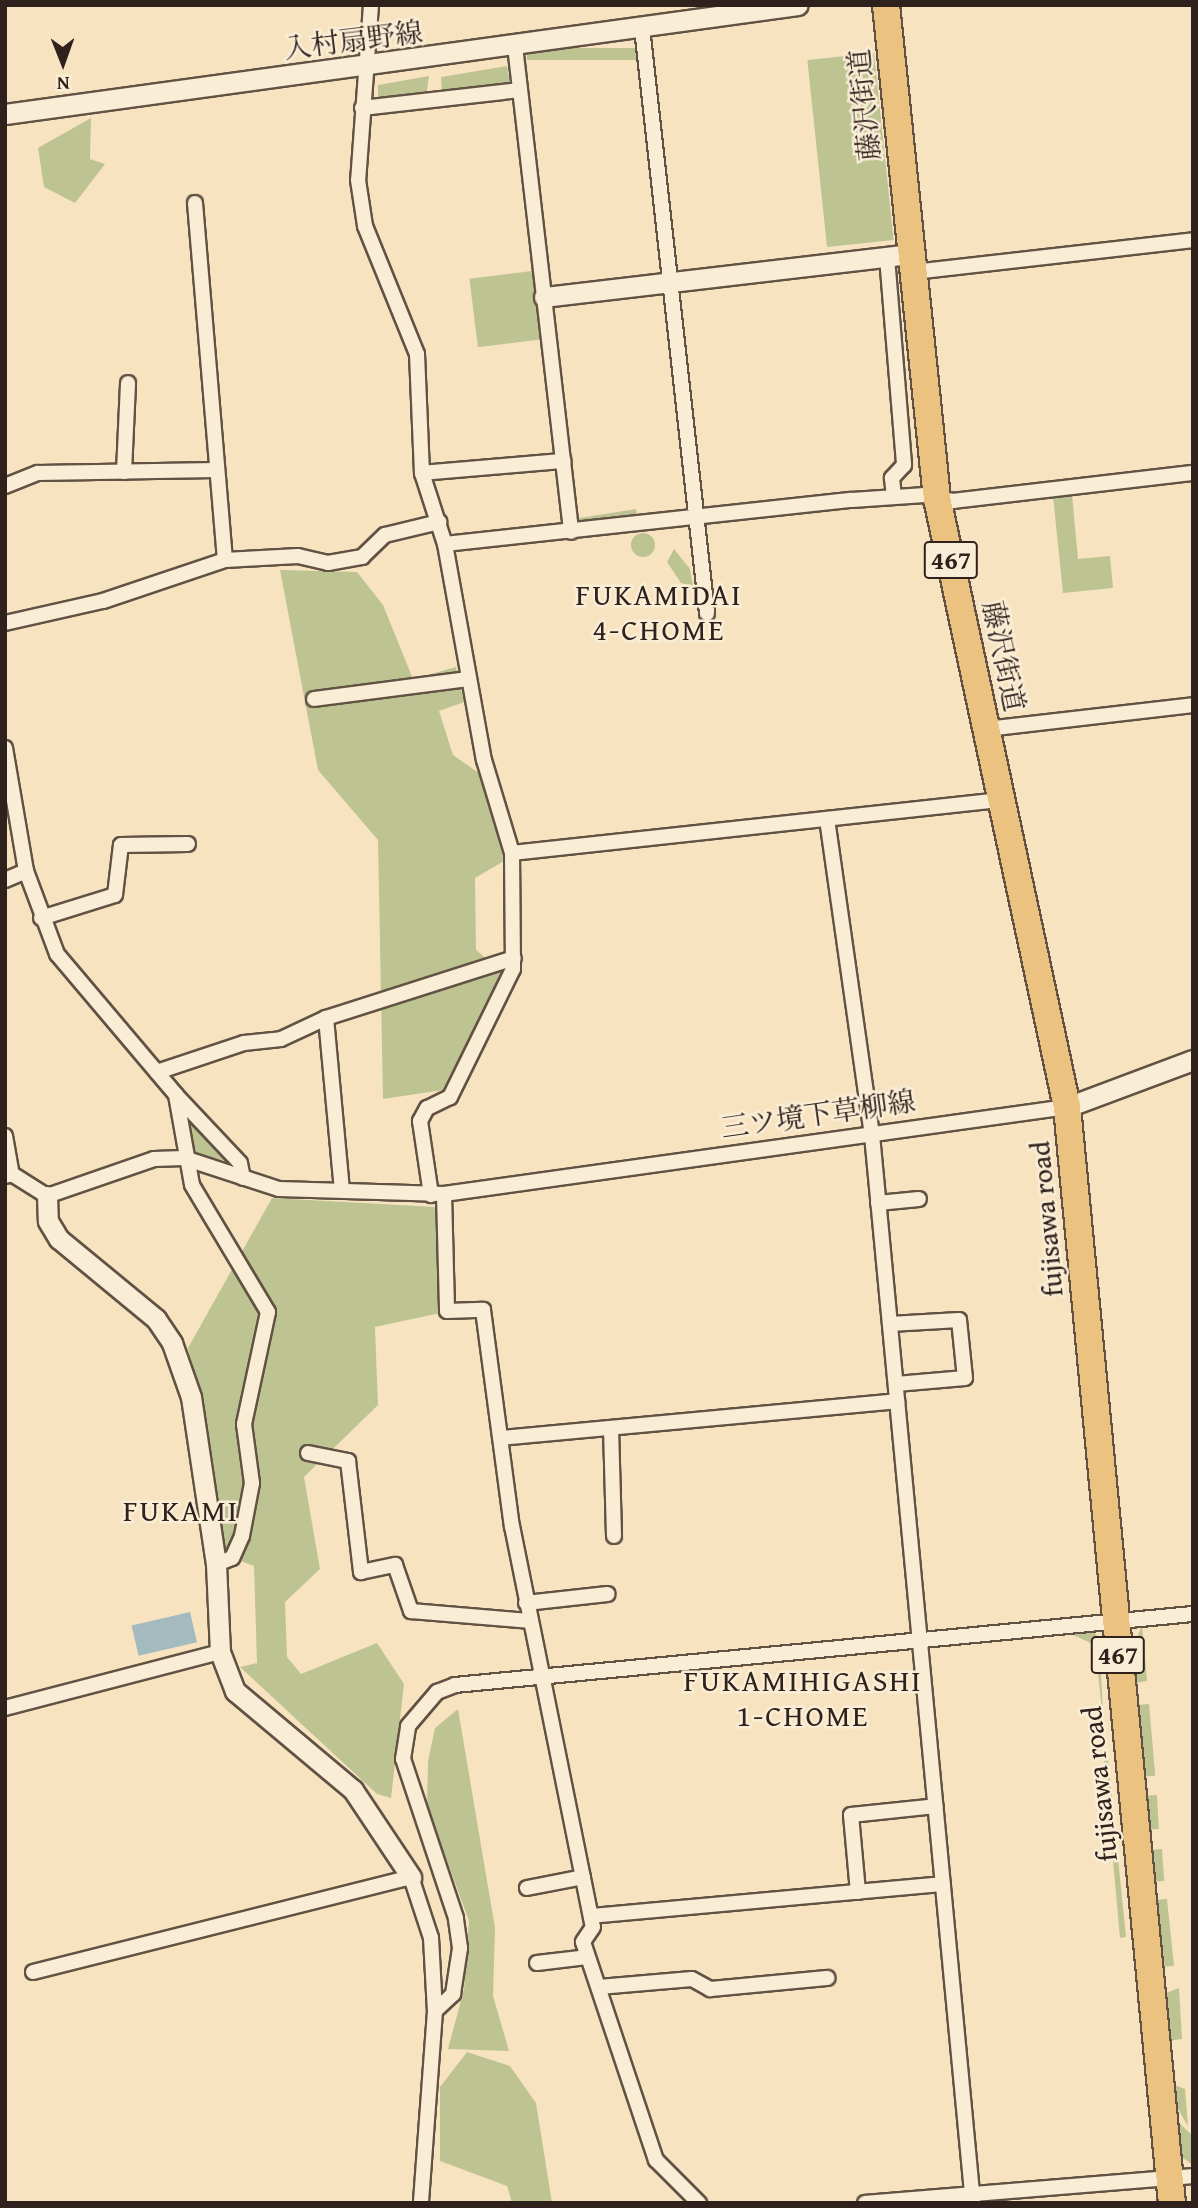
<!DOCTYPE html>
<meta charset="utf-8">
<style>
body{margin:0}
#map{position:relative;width:1198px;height:2208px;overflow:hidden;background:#f8e3c0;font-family:"Gentium Book Plus","Noto Serif JP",serif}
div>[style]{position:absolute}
.green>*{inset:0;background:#bdc492;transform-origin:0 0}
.round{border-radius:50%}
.water>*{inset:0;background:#a3bbbe;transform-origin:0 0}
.roads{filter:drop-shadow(2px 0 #615244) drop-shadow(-2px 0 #615244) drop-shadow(0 2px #615244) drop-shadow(0 -2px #615244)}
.street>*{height:14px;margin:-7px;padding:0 7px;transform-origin:7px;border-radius:7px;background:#faedd6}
.secondary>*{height:19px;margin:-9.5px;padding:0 9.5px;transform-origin:9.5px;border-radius:9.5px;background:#faedd6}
.highway>*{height:26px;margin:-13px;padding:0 13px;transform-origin:13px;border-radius:13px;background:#ecc280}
span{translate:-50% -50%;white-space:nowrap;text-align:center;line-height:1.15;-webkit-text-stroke:5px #faedd6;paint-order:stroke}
.shield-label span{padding:2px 5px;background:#faedd6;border:2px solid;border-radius:5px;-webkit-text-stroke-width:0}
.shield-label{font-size:26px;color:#2f211b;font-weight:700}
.street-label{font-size:28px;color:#2f211b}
.neighbourhood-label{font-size:30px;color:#2f211b;letter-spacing:2px}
.frame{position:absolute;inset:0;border:7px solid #2f211b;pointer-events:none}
.north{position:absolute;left:28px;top:28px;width:70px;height:70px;-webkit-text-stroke:5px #faedd6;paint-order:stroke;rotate:179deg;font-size:19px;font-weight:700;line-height:28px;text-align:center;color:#2f211b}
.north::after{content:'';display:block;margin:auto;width:24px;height:32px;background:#2f211b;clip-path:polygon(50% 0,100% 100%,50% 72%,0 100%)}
</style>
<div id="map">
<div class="green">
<div style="left:638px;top:48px;width:12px;height:111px;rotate:90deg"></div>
<div style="left:874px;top:53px;width:188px;height:67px;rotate:84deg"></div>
<div style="clip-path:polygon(507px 66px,510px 85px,442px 94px,441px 77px)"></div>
<div style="clip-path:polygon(429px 76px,426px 97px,378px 100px,378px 85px)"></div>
<div style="clip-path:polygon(91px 118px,90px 159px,105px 164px,75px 203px,44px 187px,38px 148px)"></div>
<div style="left:532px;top:271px;width:69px;height:63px;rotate:83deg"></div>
<div style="clip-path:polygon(1072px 494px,1078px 559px,1110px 556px,1113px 588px,1063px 593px,1053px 496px)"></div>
<div style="left:636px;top:509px;width:12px;height:62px;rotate:81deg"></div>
<div class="round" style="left:631px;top:533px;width:24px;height:24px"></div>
<div style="clip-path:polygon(674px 549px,690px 569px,693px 586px,681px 583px,667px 562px)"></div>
<div style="clip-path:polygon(280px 570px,357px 572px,383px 605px,413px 679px,456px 667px,464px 702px,439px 711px,453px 755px,483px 776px,504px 861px,475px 878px,476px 950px,502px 972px,443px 1090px,383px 1099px,378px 840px,318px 770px)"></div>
<div style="clip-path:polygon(188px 1123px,194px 1123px,227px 1161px,192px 1153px)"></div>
<div style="clip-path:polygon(272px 1198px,435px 1207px,440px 1313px,375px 1327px,378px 1405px,304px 1477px,320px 1569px,285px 1602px,287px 1657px,301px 1674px,377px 1643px,404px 1684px,391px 1798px,377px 1794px,240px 1667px,257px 1663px,254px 1566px,220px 1553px,209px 1448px,188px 1348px)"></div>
<div style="clip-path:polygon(1142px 1625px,1147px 1681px,1136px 1683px,1132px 1650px)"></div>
<div style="clip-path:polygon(1092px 1630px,1099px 1638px,1104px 1730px,1095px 1645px,1067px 1632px)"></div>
<div style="left:1149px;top:1704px;width:72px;height:10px;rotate:85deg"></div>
<div style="clip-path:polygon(458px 1709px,495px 1928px,493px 1996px,509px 2051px,448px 2049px,464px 1989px,469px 1921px,427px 1806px,428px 1761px,435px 1728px)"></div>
<div style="clip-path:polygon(1108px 1759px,1126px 1937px,1120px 1938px,1104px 1761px)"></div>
<div style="left:1157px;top:1795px;width:34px;height:10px;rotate:87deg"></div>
<div style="left:1162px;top:1849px;width:32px;height:12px;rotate:86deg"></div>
<div style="clip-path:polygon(1167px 1899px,1174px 1966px,1158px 1967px,1154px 1900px)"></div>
<div style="clip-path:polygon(1179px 1988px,1182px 2039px,1168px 2041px,1166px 1993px)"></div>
<div style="clip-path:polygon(467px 2052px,510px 2066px,536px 2103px,552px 2203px,512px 2203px,507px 2186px,440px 2161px,440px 2087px)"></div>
<div style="clip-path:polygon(1172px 2084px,1185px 2089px,1188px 2126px,1175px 2104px)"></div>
<div style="clip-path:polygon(1178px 2122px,1193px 2136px,1193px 2165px,1180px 2156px)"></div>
</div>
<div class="water">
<div style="left:190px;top:1612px;width:31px;height:60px;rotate:77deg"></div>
</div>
<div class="roads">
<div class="street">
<div style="left:371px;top:5px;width:175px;rotate:94.2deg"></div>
<div style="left:358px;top:180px;width:47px;rotate:81.3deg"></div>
<div style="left:365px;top:226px;width:138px;rotate:67.9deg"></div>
<div style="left:417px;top:354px;width:119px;rotate:87.6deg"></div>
<div style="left:422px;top:473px;width:75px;rotate:72.1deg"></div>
<div style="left:445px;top:544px;width:219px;rotate:79.8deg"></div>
<div style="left:484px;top:760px;width:97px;rotate:73.2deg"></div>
<div style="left:512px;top:853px;width:116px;rotate:89.5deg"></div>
<div style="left:513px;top:969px;width:143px;rotate:116.2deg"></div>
<div style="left:450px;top:1097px;width:25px;rotate:154deg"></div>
<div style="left:427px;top:1108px;width:15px;rotate:118deg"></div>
<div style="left:420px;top:1121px;width:75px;rotate:81.5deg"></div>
<div style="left:642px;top:28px;width:589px;rotate:83.66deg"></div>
<div style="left:515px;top:46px;width:489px;rotate:83.4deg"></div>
<div style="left:362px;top:108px;width:159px;rotate:-6.5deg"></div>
<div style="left:195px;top:203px;width:358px;rotate:85.2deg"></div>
<div style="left:887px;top:257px;width:209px;rotate:85.3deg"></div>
<div style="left:904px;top:465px;width:18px;rotate:133deg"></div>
<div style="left:892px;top:478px;width:19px;rotate:84deg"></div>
<div style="left:914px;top:272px;width:281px;rotate:-6.5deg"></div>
<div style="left:124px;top:472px;width:89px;rotate:-87.4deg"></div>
<div style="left:422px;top:473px;width:142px;rotate:-4.9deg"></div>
<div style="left:5px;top:486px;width:35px;rotate:-22deg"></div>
<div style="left:38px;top:473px;width:178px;rotate:-1deg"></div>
<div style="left:445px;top:544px;width:409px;rotate:-6.2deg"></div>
<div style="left:852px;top:500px;width:73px;rotate:-3.9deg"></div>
<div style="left:925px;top:495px;width:29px;rotate:12deg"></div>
<div style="left:953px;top:501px;width:242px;rotate:-6.7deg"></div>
<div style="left:5px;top:623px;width:100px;rotate:-12.7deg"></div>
<div style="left:103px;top:601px;width:129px;rotate:-18.6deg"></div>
<div style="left:225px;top:560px;width:73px;rotate:-3.1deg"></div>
<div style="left:298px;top:556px;width:31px;rotate:13deg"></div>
<div style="left:328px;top:563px;width:35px;rotate:-10deg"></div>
<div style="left:362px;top:557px;width:32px;rotate:-44deg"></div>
<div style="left:385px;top:535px;width:56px;rotate:-13.5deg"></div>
<div style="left:314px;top:699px;width:156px;rotate:-7.4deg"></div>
<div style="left:987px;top:729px;width:207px;rotate:-6.6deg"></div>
<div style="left:5px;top:748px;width:125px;rotate:80.3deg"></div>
<div style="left:26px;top:871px;width:89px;rotate:69.5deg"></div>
<div style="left:57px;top:954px;width:185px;rotate:49.8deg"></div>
<div style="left:176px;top:1095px;width:91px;rotate:79.9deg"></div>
<div style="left:192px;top:1185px;width:148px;rotate:59.1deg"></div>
<div style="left:268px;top:1312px;width:115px;rotate:102.1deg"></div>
<div style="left:244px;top:1424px;width:60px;rotate:82.3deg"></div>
<div style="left:252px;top:1483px;width:54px;rotate:100.7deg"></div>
<div style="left:242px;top:1536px;width:24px;rotate:114deg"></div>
<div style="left:232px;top:1558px;width:17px;rotate:159deg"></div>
<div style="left:827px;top:819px;width:319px;rotate:81.9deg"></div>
<div style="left:872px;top:1135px;width:1073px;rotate:84.6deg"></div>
<div style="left:512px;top:853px;width:492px;rotate:-6.2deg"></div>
<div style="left:5px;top:880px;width:23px;rotate:-23deg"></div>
<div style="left:41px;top:918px;width:77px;rotate:-17.3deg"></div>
<div style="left:115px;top:895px;width:50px;rotate:-83.2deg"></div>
<div style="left:121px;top:845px;width:67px;rotate:-0.9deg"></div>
<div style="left:326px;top:1018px;width:197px;rotate:-17.7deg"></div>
<div style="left:157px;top:1072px;width:92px;rotate:-18.4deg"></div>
<div style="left:244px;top:1043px;width:37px;rotate:-6deg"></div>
<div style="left:281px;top:1039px;width:50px;rotate:-25deg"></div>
<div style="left:326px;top:1018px;width:172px;rotate:84.7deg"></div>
<div style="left:176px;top:1095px;width:93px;rotate:46.7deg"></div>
<div style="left:240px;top:1163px;width:15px;rotate:79deg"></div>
<div style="left:5px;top:1136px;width:39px;rotate:80deg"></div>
<div style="left:5px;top:1176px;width:7px;rotate:-16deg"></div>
<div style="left:12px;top:1174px;width:41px;rotate:32.2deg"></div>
<div style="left:47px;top:1196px;width:113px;rotate:-19.1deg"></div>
<div style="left:154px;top:1159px;width:30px;rotate:-2deg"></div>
<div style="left:184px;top:1158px;width:100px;rotate:18.1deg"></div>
<div style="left:279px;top:1189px;width:165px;rotate:1.7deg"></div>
<div style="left:444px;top:1194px;width:629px;rotate:-7.95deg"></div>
<div style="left:444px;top:1194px;width:117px;rotate:88.5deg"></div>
<div style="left:447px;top:1311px;width:36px;rotate:-2deg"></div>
<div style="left:483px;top:1310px;width:218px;rotate:82.4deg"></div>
<div style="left:512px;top:1526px;width:409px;rotate:78.6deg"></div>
<div style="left:593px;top:1927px;width:18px;rotate:124deg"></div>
<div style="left:583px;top:1942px;width:230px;rotate:71.5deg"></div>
<div style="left:656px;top:2160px;width:61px;rotate:45deg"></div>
<div style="left:878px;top:1203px;width:41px;rotate:-5.6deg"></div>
<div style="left:890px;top:1324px;width:69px;rotate:-3.3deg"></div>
<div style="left:959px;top:1320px;width:58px;rotate:84.1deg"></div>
<div style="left:965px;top:1378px;width:69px;rotate:175deg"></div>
<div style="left:611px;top:1428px;width:108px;rotate:88.4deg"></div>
<div style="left:501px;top:1438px;width:398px;rotate:-5.3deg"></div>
<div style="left:308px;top:1453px;width:41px;rotate:11.3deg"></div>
<div style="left:348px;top:1461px;width:112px;rotate:83.3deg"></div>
<div style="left:361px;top:1572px;width:35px;rotate:-12deg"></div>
<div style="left:395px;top:1565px;width:49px;rotate:70.8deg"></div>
<div style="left:411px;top:1611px;width:118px;rotate:4.8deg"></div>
<div style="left:526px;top:1603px;width:82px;rotate:-6.3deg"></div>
<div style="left:5px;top:1708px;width:222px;rotate:-14.6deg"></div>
<div style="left:527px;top:1888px;width:57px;rotate:-11.1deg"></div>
<div style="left:858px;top:1892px;width:77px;rotate:-95.2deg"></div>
<div style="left:851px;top:1815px;width:85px;rotate:-6deg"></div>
<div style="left:591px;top:1916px;width:353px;rotate:-5.2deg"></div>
<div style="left:537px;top:1963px;width:50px;rotate:-6.8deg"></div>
<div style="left:33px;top:1972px;width:390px;rotate:-14.1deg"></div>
<div style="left:411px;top:1877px;width:64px;rotate:71.8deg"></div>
<div style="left:431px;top:1938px;width:73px;rotate:86.9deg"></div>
<div style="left:435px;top:2011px;width:193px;rotate:94.2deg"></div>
<div style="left:599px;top:1987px;width:93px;rotate:-4.9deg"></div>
<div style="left:692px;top:1979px;width:21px;rotate:29deg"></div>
<div style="left:710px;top:1989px;width:118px;rotate:-5.4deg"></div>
<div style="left:435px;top:2011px;width:25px;rotate:-43deg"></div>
<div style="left:453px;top:1994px;width:47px;rotate:-81.3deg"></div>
<div style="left:460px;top:1948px;width:30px;rotate:-98deg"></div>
<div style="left:456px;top:1918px;width:168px;rotate:-108.4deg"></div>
<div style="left:403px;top:1759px;width:33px;rotate:-81deg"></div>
<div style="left:408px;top:1726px;width:45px;rotate:-49.5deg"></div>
<div style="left:437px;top:1692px;width:19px;rotate:-21deg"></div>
<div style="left:455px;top:1685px;width:741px;rotate:-5.5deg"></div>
<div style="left:865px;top:2203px;width:329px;rotate:-4.7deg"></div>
</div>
<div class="secondary">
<div style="left:5px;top:114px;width:800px;rotate:-7.83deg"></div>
<div style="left:544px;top:297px;width:371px;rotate:-6.7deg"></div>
<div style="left:1067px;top:1107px;width:134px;rotate:-20.5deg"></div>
<div style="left:47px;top:1196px;width:25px;rotate:88deg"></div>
<div style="left:48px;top:1221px;width:21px;rotate:59deg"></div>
<div style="left:59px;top:1239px;width:126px;rotate:39.5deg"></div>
<div style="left:156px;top:1319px;width:29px;rotate:56deg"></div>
<div style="left:172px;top:1343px;width:57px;rotate:70.6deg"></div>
<div style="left:191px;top:1397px;width:169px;rotate:81.5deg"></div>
<div style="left:216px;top:1564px;width:88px;rotate:87.4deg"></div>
<div style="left:220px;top:1652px;width:42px;rotate:69deg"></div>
<div style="left:235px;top:1691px;width:154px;rotate:40deg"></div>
<div style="left:353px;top:1790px;width:105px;rotate:56.3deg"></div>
</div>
<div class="highway">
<div style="left:886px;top:5px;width:496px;rotate:84.1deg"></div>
<div style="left:937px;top:498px;width:623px;rotate:77.95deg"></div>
<div style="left:1067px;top:1107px;width:1101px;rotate:84.53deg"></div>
</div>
</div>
<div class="shield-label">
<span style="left:951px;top:560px">467</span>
<span style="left:1118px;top:1655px">467</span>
</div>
<div class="street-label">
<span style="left:353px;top:40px;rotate:-7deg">入村扇野線</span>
<span style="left:864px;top:105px;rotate:-96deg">藤沢街道</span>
<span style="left:1004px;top:656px;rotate:78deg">藤沢街道</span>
<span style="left:818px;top:1114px;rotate:-8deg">三ツ境下草柳線</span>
<span style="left:1046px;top:1219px;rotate:-95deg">fujisawa road</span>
<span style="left:1099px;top:1784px;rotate:-96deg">fujisawa road</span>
</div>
<div class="neighbourhood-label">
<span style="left:659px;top:611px">FUKAMIDAI<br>4-CHOME</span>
<span style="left:181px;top:1510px">FUKAMI</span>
<span style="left:803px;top:1697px">FUKAMIHIGASHI<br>1-CHOME</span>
</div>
<div class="frame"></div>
<div class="north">N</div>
</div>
